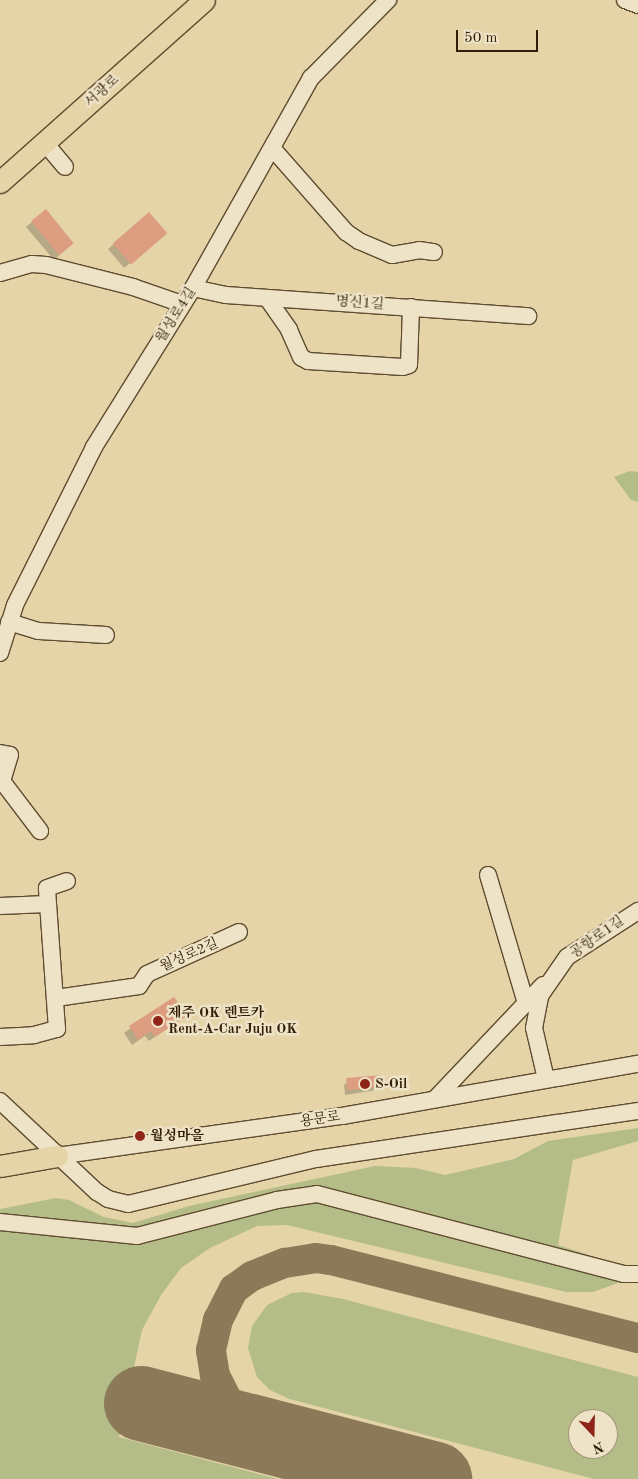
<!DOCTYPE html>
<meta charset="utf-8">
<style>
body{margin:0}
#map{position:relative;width:638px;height:1479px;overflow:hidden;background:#e5d4a8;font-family:"Old Standard TT","Noto Serif KR",serif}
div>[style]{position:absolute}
.green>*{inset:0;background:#b4bd88}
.shadow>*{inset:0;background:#0003}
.taxiway>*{height:30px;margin:-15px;padding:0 15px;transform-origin:15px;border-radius:15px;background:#8c7958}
.runway>*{height:75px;margin:-37.5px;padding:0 37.5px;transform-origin:37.5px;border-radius:37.5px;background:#8c7958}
.building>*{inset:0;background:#dd9d81;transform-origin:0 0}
.roads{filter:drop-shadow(1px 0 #5f4c30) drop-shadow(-1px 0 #5f4c30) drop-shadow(0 1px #5f4c30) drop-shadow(0 -1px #5f4c30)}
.minor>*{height:16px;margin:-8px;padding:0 8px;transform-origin:8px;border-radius:8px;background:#eee3c6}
.major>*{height:21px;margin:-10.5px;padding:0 10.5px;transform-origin:10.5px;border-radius:10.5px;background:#e5d4a8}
.dots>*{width:14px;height:14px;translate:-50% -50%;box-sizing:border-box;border:2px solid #eee3c6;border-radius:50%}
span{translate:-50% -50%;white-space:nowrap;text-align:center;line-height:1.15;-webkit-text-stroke:5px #eee3c6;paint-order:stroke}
.street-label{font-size:14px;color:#321e08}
.poi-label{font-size:14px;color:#321e08;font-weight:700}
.left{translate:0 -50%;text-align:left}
.north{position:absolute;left:568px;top:1409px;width:50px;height:50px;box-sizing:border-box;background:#eee3c6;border:1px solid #a3947a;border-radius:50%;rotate:159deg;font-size:14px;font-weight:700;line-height:20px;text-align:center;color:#321e08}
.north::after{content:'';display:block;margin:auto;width:18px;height:22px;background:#8f2418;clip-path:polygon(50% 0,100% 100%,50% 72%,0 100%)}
.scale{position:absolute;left:456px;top:30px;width:82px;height:22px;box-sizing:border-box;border:2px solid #321e08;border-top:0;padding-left:6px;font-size:15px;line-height:18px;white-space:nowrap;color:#321e08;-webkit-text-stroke:4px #eee3c6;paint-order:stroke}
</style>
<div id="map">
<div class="green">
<div style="clip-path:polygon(630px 471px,638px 472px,638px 502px,631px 500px,614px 477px)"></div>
<div style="clip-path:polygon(638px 1128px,638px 1141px,573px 1160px,558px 1245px,620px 1265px,618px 1283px,593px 1292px,566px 1292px,287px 1225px,257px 1226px,210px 1248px,181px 1268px,161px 1295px,142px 1330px,119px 1437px,278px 1479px,0 1479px,0 1209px,56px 1198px,69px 1200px,104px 1217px,133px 1223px,189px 1206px,375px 1166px,416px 1168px,445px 1175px,514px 1159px,548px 1141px)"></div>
<div style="clip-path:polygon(evenodd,304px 1292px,343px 1299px,638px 1377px,638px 1479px,594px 1479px,289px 1399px,270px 1390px,257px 1377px,248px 1348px,252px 1326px,267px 1305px,292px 1293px,304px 1292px,578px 1419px,608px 1419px,608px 1449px,578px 1449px,578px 1419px)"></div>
</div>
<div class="shadow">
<div style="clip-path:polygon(32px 222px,73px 243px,54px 260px,26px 227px)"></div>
<div style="clip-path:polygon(160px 238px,124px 268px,108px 249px,114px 244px)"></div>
<div style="clip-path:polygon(174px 998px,185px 1015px,149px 1041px,145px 1036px,132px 1045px,124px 1033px)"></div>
<div style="clip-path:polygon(347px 1082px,381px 1086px,377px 1090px,345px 1095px,344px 1085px)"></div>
</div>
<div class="taxiway">
<div style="left:263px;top:1435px;width:27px;rotate:-141deg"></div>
<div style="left:242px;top:1418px;width:22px;rotate:-129deg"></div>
<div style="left:228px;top:1401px;width:28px;rotate:-117deg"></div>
<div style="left:215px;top:1376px;width:26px;rotate:-99deg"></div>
<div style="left:211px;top:1350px;width:31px;rotate:-77deg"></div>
<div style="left:218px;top:1320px;width:35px;rotate:-63deg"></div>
<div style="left:234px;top:1289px;width:22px;rotate:-36deg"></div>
<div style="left:252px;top:1276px;width:35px;rotate:-22deg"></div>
<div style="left:285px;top:1263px;width:31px;rotate:-9deg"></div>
<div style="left:316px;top:1258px;width:15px;rotate:8deg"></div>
<div style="left:331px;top:1260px;width:317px;rotate:14.3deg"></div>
</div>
<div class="runway">
<div style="left:141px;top:1403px;width:303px;rotate:14.5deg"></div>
</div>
<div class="building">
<div style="left:46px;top:209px;width:44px;height:19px;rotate:51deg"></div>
<div style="left:149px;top:212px;width:28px;height:48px;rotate:49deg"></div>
<div style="clip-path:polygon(174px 997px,187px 1016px,155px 1037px,151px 1031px,138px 1040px,129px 1026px)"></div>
<div style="left:381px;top:1075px;width:12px;height:35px;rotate:85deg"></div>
</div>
<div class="roads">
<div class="minor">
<div style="left:625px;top:0;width:14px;rotate:21deg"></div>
<div style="left:45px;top:143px;width:31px;rotate:50deg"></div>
<div style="left:273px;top:149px;width:111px;rotate:48.7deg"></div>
<div style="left:346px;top:232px;width:16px;rotate:35deg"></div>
<div style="left:359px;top:241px;width:36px;rotate:23deg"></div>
<div style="left:392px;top:255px;width:27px;rotate:-10deg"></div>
<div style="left:419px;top:250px;width:15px;rotate:8deg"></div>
<div style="left:0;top:273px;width:33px;rotate:-16deg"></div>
<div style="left:32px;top:264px;width:14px;rotate:4deg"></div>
<div style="left:46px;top:265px;width:90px;rotate:14.2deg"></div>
<div style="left:133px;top:287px;width:52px;rotate:19.1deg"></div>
<div style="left:193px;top:288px;width:34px;rotate:12deg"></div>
<div style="left:226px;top:295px;width:303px;rotate:4deg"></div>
<div style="left:267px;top:298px;width:39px;rotate:55deg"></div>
<div style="left:289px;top:330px;width:30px;rotate:66deg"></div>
<div style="left:301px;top:357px;width:8px;rotate:30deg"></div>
<div style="left:308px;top:361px;width:95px;rotate:3.6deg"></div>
<div style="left:403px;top:367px;width:6px;rotate:-18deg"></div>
<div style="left:409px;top:365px;width:58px;rotate:-88deg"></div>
<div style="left:9px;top:622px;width:31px;rotate:17deg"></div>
<div style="left:39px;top:631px;width:67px;rotate:3.4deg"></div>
<div style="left:0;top:653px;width:50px;rotate:-72.6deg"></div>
<div style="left:15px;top:605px;width:177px;rotate:-63.4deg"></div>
<div style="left:94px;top:447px;width:187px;rotate:-58.1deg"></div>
<div style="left:193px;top:288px;width:241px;rotate:-60.7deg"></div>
<div style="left:311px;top:78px;width:110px;rotate:-45.4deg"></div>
<div style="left:0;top:753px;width:10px;rotate:11deg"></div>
<div style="left:10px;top:755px;width:27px;rotate:107deg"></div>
<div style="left:2px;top:781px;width:63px;rotate:52.8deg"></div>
<div style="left:488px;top:875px;width:134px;rotate:73.5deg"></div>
<div style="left:0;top:906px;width:47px;rotate:-2.4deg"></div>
<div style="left:56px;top:998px;width:84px;rotate:-8.2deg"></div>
<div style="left:139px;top:986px;width:14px;rotate:-56deg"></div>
<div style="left:147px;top:974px;width:101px;rotate:-24.5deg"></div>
<div style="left:0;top:1037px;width:34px;rotate:-3deg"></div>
<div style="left:34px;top:1035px;width:24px;rotate:-15deg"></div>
<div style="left:57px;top:1029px;width:141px;rotate:-94.1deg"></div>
<div style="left:47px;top:888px;width:21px;rotate:-19deg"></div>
<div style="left:546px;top:1079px;width:52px;rotate:-103.2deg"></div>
<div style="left:534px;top:1028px;width:33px;rotate:-79deg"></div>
<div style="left:540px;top:996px;width:47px;rotate:-55.3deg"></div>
<div style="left:567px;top:957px;width:85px;rotate:-32.9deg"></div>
<div style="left:435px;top:1099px;width:157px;rotate:-46.5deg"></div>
<div style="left:0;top:1101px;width:133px;rotate:43.2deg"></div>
<div style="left:97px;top:1192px;width:13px;rotate:32deg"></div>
<div style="left:108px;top:1199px;width:21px;rotate:14deg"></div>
<div style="left:128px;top:1204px;width:193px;rotate:-13.5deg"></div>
<div style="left:316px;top:1159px;width:326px;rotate:-8.5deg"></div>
<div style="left:57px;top:1156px;width:288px;rotate:-8deg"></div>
<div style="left:342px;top:1116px;width:301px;rotate:-10deg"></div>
<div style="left:0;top:1222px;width:138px;rotate:5.8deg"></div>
<div style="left:137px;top:1236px;width:145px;rotate:-14.4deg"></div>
<div style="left:277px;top:1200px;width:40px;rotate:-8.5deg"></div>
<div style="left:317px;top:1194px;width:317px;rotate:14.6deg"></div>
<div style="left:624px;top:1274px;width:14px"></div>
</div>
<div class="major">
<div style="left:0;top:182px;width:273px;rotate:-41.7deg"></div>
<div style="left:0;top:1166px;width:58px;rotate:-10deg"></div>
</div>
</div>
<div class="dots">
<div style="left:158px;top:1021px;background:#8f2418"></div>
<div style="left:365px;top:1084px;background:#8f2418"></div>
<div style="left:140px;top:1136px;background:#8f2418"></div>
</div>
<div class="street-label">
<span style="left:102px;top:91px;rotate:-42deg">서광로</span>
<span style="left:360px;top:303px;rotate:4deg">명신1길</span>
<span style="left:176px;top:315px;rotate:-58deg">월성로4길</span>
<span style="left:597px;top:937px;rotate:-35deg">공항로1길</span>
<span style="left:189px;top:955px;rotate:-24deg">월성로2길</span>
<span style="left:320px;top:1119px;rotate:-8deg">용문로</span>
</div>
<div class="poi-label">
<span class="left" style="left:168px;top:1021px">제주 OK 렌트카<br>Rent-A-Car Juju OK</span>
<span class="left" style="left:375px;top:1084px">S-Oil</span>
<span class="left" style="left:150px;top:1136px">월성마을</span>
</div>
<div class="north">N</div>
<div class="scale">50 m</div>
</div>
